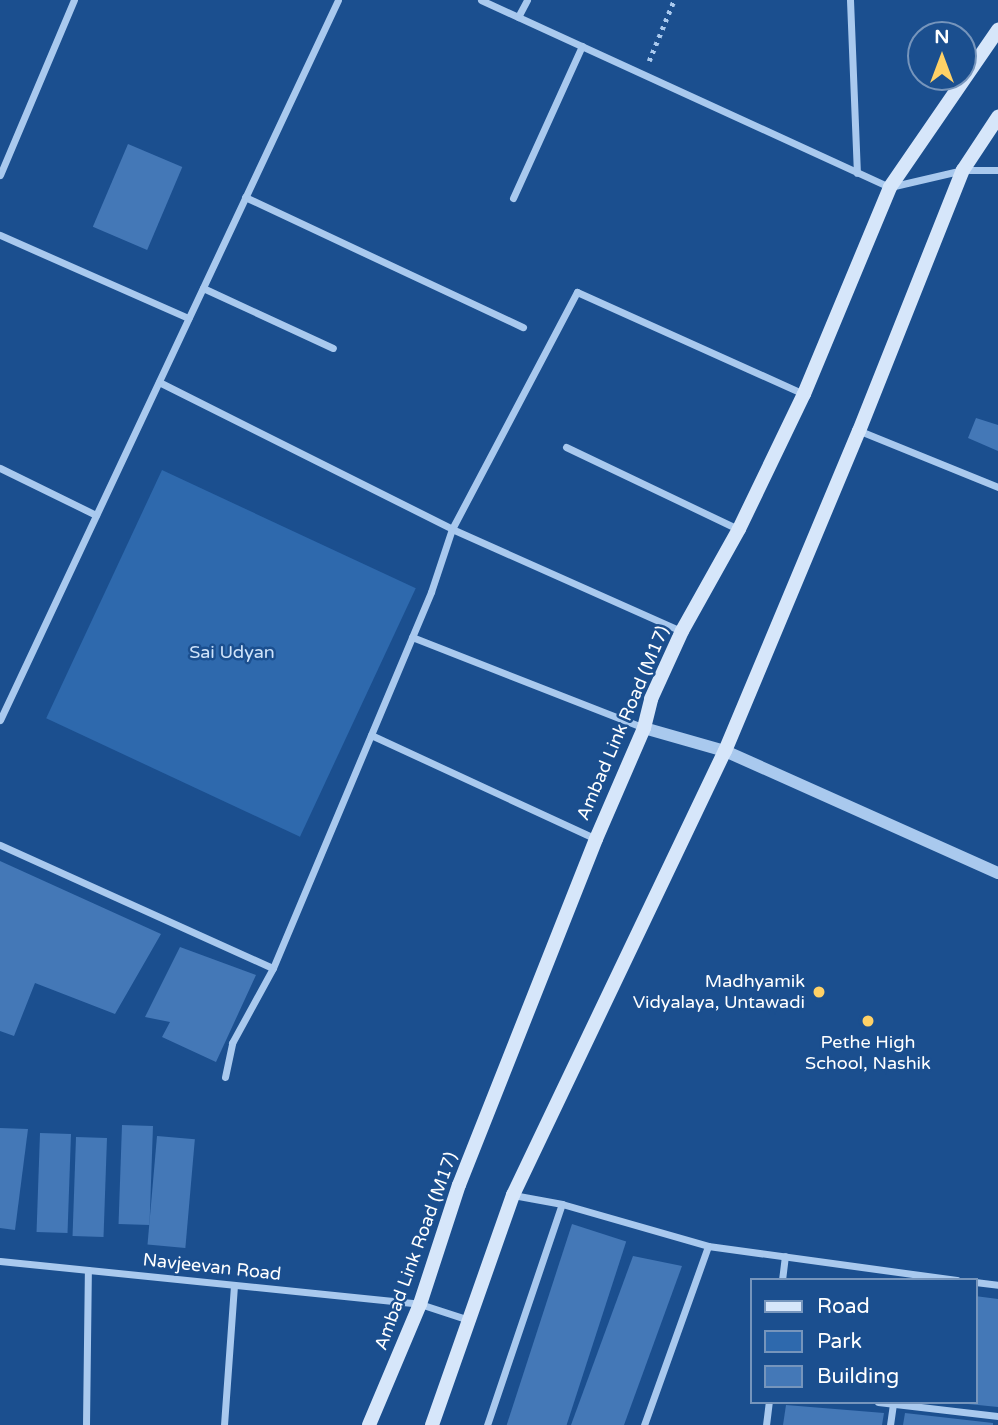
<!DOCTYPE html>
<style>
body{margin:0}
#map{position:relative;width:998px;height:1425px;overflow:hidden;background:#1b4f8f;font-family:"Varela Round",sans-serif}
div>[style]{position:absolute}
.green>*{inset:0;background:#2e69ad;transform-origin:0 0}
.building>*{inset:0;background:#4478b7;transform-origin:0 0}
.path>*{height:4.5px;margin-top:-2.25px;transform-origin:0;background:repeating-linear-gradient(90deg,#a9c9ee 0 3.5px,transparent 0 8.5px)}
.minor>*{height:7px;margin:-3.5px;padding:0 3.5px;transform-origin:3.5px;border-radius:3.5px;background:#a9c9ee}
.tertiary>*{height:12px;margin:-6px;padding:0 6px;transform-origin:6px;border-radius:6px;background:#a9c9ee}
.secondary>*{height:14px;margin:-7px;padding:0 7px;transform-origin:7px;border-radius:7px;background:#d6e6fa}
.dots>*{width:19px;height:19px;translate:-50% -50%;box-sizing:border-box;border:4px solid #1b4f8f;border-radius:50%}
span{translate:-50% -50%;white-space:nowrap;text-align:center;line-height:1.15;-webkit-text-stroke:5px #1b4f8f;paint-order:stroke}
.park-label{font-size:18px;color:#cfe3fa}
.street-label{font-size:18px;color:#fff}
.poi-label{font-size:18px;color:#fff}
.right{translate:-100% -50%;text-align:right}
.legend{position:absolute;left:750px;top:1278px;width:228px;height:126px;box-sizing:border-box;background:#1b4f8f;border:2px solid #7695bc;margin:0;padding:9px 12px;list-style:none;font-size:21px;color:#fff}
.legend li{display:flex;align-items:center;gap:14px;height:35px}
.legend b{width:35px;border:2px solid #7695bc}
.north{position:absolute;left:907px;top:21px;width:70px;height:70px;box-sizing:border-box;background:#1b4f8f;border:2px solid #7695bc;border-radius:50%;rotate:0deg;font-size:19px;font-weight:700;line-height:28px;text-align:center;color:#fff}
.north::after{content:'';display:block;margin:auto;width:24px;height:32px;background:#ffd166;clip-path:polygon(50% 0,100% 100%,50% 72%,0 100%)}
</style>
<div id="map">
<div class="green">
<div style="left:162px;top:470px;width:280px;height:274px;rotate:25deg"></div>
</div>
<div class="building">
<div style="left:128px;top:144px;width:59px;height:90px;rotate:23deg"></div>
<div style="clip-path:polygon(976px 418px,998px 425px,998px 451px,968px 438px)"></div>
<div style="clip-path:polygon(0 861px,161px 934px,115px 1014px,35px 983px,14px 1036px,0 1031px)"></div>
<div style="clip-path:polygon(180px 947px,256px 975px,216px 1062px,162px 1037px,170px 1022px,145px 1017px)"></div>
<div style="left:122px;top:1125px;width:31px;height:99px;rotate:2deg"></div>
<div style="clip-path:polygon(0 1128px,28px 1129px,15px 1230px,0 1228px)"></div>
<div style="left:40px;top:1133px;width:31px;height:99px;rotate:2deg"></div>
<div style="left:157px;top:1136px;width:38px;height:109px;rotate:5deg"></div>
<div style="left:76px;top:1137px;width:31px;height:99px;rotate:2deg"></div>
<div style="left:572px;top:1224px;width:57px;height:212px;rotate:18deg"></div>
<div style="clip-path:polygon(633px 1256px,682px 1266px,624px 1425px,571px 1425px)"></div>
<div style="clip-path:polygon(975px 1296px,998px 1299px,998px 1407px,968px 1404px,975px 1402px)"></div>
<div style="clip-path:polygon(786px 1405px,884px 1413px,882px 1425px,783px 1425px)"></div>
<div style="clip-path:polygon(905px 1413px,993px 1423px,993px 1425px,903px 1425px)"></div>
</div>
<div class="path">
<div style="left:649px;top:61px;width:66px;rotate:-67.7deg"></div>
</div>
<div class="minor">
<div style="left:481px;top:0;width:450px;rotate:24.6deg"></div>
<div style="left:890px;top:187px;width:75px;rotate:-13.1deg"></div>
<div style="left:963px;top:170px;width:35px"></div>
<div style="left:850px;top:0;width:173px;rotate:87.7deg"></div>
<div style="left:518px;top:17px;width:19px;rotate:-62deg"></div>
<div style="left:0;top:175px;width:190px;rotate:-67.1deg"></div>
<div style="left:245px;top:197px;width:307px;rotate:25.1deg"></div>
<div style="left:513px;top:198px;width:167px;rotate:-65.6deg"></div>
<div style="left:0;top:235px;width:206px;rotate:23.8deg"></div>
<div style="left:203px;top:288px;width:143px;rotate:24.8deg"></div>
<div style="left:159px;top:382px;width:328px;rotate:26.6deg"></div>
<div style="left:452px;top:529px;width:251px;rotate:24deg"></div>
<div style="left:860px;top:431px;width:149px;rotate:22.1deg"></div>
<div style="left:566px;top:447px;width:191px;rotate:25.5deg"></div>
<div style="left:0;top:468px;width:107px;rotate:26.1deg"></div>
<div style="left:412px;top:637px;width:249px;rotate:21.4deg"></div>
<div style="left:0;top:720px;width:795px;rotate:-64.85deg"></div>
<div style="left:371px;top:735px;width:248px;rotate:24.8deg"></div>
<div style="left:0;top:845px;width:299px;rotate:24.3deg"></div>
<div style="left:273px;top:968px;width:408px;rotate:-67.2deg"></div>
<div style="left:431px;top:592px;width:66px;rotate:-71.6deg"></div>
<div style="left:452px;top:529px;width:268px;rotate:-62.2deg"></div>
<div style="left:577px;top:292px;width:249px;rotate:24.2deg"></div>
<div style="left:225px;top:1077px;width:35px;rotate:-78deg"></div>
<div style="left:232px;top:1043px;width:85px;rotate:-61.3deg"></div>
<div style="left:513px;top:1195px;width:50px;rotate:10.4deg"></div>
<div style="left:562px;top:1204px;width:152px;rotate:16deg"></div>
<div style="left:0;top:1261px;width:422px;rotate:5.8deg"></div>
<div style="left:420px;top:1304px;width:52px;rotate:18.1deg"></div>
<div style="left:782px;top:1280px;width:24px;rotate:-83deg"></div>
<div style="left:975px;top:1282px;width:23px;rotate:7deg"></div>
<div style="left:878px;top:1402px;width:121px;rotate:6.7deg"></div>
<div style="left:86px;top:1425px;width:155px;rotate:-89.3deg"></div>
<div style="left:224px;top:1425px;width:140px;rotate:-85.9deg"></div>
<div style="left:487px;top:1425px;width:233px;rotate:-71.3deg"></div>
<div style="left:644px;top:1425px;width:190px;rotate:-70.3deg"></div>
<div style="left:708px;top:1246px;width:251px;rotate:7.8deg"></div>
<div style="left:766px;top:1425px;width:23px;rotate:-83deg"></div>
<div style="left:890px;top:1425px;width:21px;rotate:-82deg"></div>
</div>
<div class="tertiary">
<div style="left:644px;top:728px;width:84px;rotate:15.9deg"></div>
<div style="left:725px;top:751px;width:299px;rotate:24.1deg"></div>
</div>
<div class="secondary">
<div style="left:369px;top:1425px;width:131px;rotate:-67.1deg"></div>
<div style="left:420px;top:1304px;width:125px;rotate:-71.9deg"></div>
<div style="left:459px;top:1185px;width:372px;rotate:-68.4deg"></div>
<div style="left:596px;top:839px;width:121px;rotate:-66.6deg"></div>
<div style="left:644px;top:728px;width:30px;rotate:-76deg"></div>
<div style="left:651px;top:699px;width:75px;rotate:-65.5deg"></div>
<div style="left:682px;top:631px;width:117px;rotate:-60.8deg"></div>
<div style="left:739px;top:529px;width:150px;rotate:-64.3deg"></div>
<div style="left:804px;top:394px;width:224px;rotate:-67.4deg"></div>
<div style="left:890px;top:187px;width:191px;rotate:-55.5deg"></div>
<div style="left:432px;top:1425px;width:244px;rotate:-70.6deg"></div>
<div style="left:513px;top:1195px;width:492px;rotate:-64.5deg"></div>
<div style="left:725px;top:751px;width:347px;rotate:-67.3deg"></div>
<div style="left:859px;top:431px;width:281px;rotate:-68.3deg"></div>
<div style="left:963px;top:170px;width:64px;rotate:-56.6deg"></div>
</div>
<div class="dots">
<div style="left:819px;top:992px;background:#ffd166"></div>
<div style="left:868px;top:1021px;background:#ffd166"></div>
</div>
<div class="park-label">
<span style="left:232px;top:652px">Sai Udyan</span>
</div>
<div class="street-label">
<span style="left:623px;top:723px;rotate:-67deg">Ambad Link Road (M17)</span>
<span style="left:416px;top:1251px;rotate:-70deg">Ambad Link Road (M17)</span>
<span style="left:212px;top:1267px;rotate:6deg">Navjeevan Road</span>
</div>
<div class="poi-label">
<span class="right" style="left:805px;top:992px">Madhyamik<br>Vidyalaya, Untawadi</span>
<span style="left:868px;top:1053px">Pethe High<br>School, Nashik</span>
</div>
<ul class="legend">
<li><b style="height:9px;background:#d6e6fa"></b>Road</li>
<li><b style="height:19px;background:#2e69ad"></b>Park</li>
<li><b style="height:19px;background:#4478b7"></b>Building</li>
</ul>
<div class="north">N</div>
</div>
